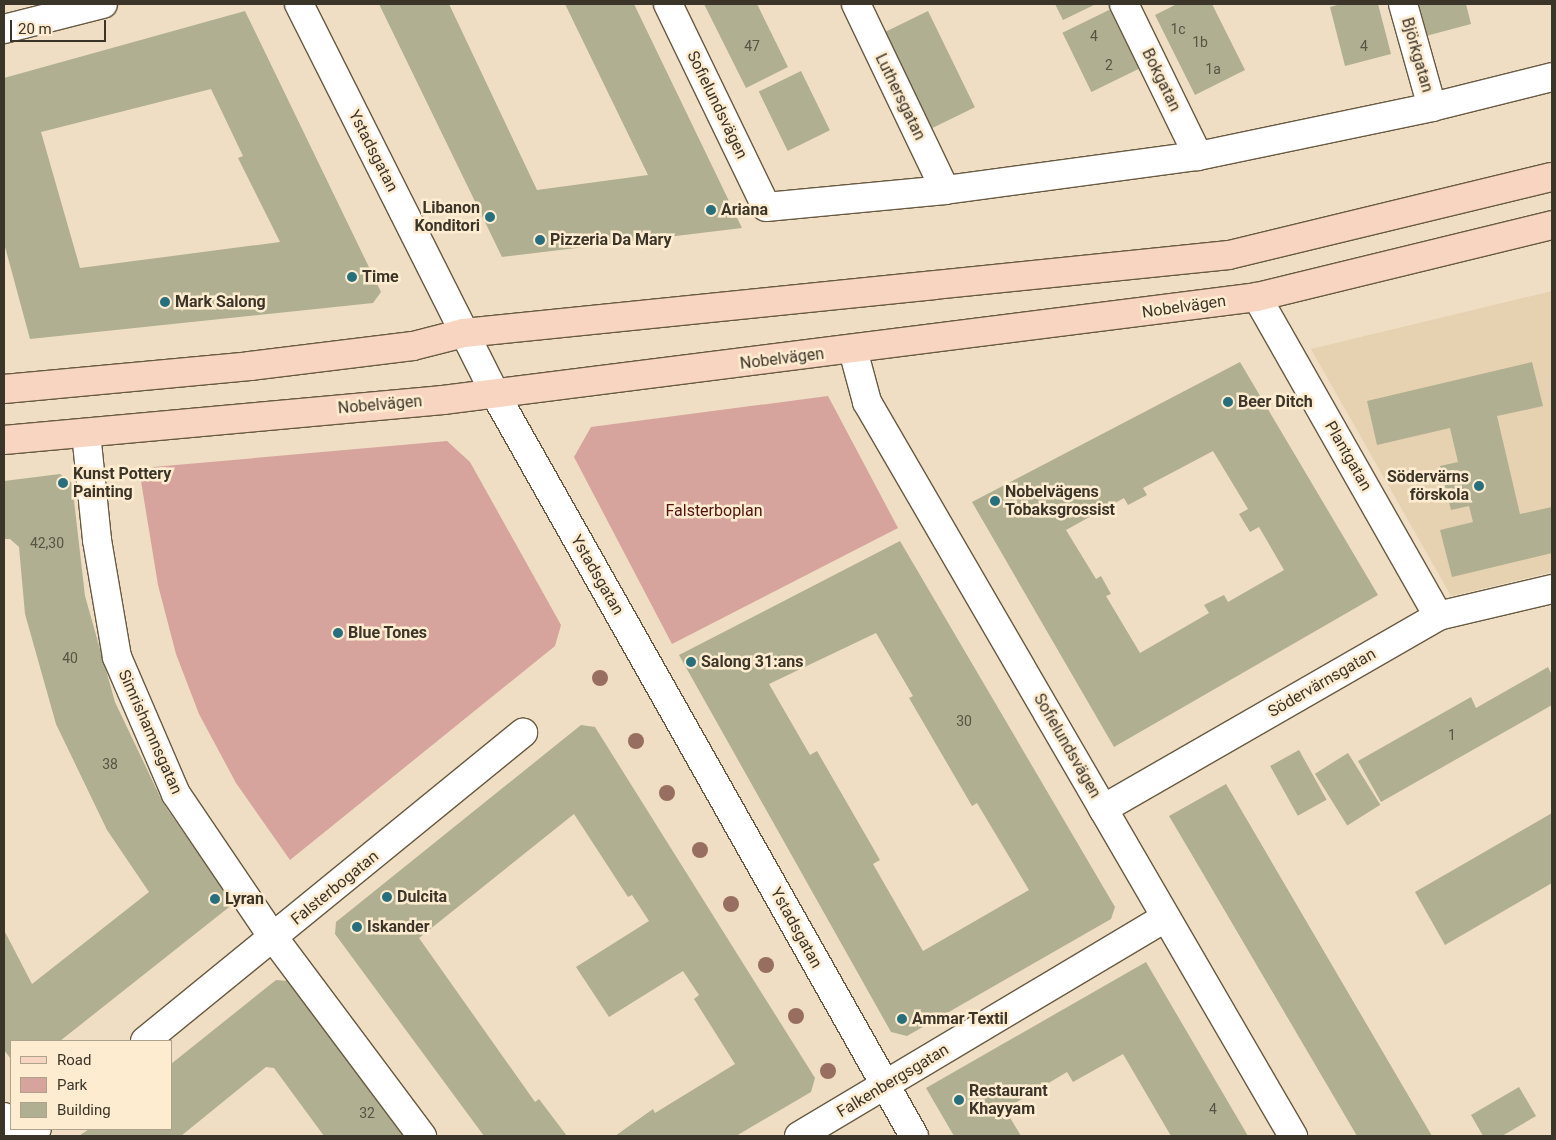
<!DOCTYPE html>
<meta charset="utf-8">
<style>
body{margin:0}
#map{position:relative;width:1556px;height:1140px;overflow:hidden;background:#efdec3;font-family:Roboto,sans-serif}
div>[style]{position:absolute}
.built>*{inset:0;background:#e6d1b0}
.green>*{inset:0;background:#d7a39d}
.building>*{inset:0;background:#b0af92;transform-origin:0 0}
.roads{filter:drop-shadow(1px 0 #685a42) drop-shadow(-1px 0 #685a42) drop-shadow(0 1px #685a42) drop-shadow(0 -1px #685a42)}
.minor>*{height:28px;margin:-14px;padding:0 14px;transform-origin:14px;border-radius:14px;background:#fff}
.major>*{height:28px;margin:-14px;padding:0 14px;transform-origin:14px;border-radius:14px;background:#f8d5c0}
.trees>*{width:16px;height:16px;margin:-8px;border-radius:50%;background:#986e61}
.dots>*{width:14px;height:14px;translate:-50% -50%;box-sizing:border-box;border:2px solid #fdecd0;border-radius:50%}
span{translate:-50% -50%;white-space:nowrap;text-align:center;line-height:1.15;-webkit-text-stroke:5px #fdecd0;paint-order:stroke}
.number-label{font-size:14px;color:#585343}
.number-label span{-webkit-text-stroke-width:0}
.street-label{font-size:16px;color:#3b3429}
.poi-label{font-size:16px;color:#3b3429;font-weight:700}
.right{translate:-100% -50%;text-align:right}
.left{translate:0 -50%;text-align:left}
.park-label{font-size:16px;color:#511211}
.frame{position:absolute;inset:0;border:5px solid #3b3429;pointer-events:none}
.legend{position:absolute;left:10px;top:1040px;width:162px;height:90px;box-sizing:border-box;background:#fdecd0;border:1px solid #afa28d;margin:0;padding:6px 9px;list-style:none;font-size:15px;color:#3b3429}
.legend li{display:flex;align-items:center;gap:10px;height:25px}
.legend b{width:25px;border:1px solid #afa28d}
.scale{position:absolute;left:10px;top:20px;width:96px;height:22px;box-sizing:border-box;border:2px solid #3b3429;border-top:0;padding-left:6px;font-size:15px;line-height:18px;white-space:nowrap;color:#3b3429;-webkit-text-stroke:4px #fdecd0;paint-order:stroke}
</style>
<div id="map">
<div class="built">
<div style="clip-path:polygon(1552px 291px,1552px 572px,1451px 596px,1311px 349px)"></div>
</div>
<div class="green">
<div style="clip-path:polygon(828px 396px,898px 528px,672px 644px,574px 457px,591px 427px)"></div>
<div style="clip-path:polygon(447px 441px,470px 462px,561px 625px,555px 646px,290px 860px,236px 783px,199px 714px,176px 654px,158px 585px,141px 481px,153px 467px)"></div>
</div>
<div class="building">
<div style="clip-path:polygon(379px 4px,449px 4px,537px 190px,648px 175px,565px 4px,634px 4px,742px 228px,502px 257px)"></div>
<div style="clip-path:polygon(704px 4px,757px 4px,788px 67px,746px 88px)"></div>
<div style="clip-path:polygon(1055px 4px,1096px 4px,1063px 20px)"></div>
<div style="clip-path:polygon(1177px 4px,1212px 4px,1245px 70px,1195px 95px,1155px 15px)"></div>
<div style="clip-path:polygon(1341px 4px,1378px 4px,1391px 54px,1345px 66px,1330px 7px)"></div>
<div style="clip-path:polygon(1418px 4px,1466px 4px,1471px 24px,1426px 36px)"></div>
<div style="left:1111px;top:9px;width:66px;height:54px;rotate:64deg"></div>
<div style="clip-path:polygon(evenodd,245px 11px,381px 292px,373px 303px,30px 339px,4px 243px,4px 78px,245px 11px,211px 89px,243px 156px,238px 158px,280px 242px,80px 268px,41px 132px,211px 89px)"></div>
<div style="left:928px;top:11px;width:107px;height:49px;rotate:64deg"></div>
<div style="left:801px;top:71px;width:66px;height:47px;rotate:64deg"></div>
<div style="clip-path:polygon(evenodd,1240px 362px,1378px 595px,1114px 747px,972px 502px,1240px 362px,1213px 451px,1248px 509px,1239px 514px,1250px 532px,1259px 527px,1284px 570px,1228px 602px,1224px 595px,1204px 605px,1209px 613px,1140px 653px,1106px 596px,1111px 594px,1101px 576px,1096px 579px,1066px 530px,1124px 498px,1128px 505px,1147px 495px,1143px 488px,1213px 451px)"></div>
<div style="clip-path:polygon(1532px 362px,1543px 406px,1497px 416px,1520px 514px,1552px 507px,1552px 553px,1452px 577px,1440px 530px,1473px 522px,1469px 506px,1451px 510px,1440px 466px,1458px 462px,1450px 428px,1377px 445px,1367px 401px)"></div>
<div style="clip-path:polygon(60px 474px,72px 483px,85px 596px,115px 702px,163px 803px,233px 904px,60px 1041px,11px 1041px,11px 1059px,4px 1050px,4px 930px,32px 984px,149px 892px,107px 830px,56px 724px,25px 614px,19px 547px,10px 539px,4px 539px,4px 481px)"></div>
<div style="clip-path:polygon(evenodd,900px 541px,1115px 907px,1111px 919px,907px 1036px,891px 1032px,679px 655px,900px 541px,876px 633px,913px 696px,909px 698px,972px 806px,977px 803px,1029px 890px,923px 951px,873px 864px,880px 860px,817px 751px,810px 755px,769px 684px,876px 633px)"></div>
<div style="clip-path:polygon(1548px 667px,1552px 675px,1552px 705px,1381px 802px,1358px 761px,1471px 697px,1476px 708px)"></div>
<div style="clip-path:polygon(581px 725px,595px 727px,815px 1078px,811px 1092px,736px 1136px,615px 1136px,653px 1109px,655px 1113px,735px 1064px,694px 999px,699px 995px,683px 971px,609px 1017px,576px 967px,649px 921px,632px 895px,628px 897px,574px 814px,419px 938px,535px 1102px,539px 1099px,567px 1136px,484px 1136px,335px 934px,336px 922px)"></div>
<div style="left:1299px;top:750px;width:57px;height:33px;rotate:61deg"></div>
<div style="left:1348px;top:753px;width:61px;height:39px;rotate:58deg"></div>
<div style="clip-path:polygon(1226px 784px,1432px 1136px,1357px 1136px,1205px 877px,1169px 816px)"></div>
<div style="clip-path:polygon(1552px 813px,1552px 883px,1445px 945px,1415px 892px)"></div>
<div style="clip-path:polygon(1146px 962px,1248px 1136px,1171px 1136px,1123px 1054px,1073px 1082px,1067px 1072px,1005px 1109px,1021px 1136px,954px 1136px,926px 1088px)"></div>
<div style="clip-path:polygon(276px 980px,288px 981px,404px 1136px,324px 1136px,274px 1068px,266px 1067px,181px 1136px,79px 1136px,89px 1129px,171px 1129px,171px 1064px)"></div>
<div style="clip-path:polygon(1519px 1087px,1536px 1116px,1502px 1136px,1483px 1136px,1471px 1115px)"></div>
</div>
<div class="roads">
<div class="minor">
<div style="left:299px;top:4px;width:434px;rotate:63.3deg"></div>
<div style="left:494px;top:392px;width:854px;rotate:60.55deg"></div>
<div style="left:668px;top:4px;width:225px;rotate:64.2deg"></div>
<div style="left:766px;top:207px;width:180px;rotate:-5.4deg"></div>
<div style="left:945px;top:190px;width:255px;rotate:-7.7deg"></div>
<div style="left:1198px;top:156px;width:239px;rotate:-11.8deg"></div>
<div style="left:1432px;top:107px;width:124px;rotate:-14deg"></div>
<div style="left:856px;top:4px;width:206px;rotate:64.4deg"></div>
<div style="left:1124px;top:4px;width:169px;rotate:64deg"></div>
<div style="left:1403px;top:4px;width:107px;rotate:74.3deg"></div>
<div style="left:4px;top:29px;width:102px;rotate:-14.2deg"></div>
<div style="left:1257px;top:297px;width:367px;rotate:60.4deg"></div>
<div style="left:853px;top:350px;width:54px;rotate:74.9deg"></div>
<div style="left:867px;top:402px;width:849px;rotate:59.87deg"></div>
<div style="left:86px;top:433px;width:108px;rotate:84.1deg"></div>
<div style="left:97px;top:540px;width:119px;rotate:80.3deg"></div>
<div style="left:117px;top:657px;width:149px;rotate:66.7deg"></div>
<div style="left:176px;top:794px;width:173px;rotate:55.9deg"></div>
<div style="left:273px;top:937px;width:249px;rotate:53.2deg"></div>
<div style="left:1103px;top:809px;width:387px;rotate:-29.9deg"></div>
<div style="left:1438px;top:616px;width:117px;rotate:-13.3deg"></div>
<div style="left:145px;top:1041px;width:488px;rotate:-39.2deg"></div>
<div style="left:4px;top:1117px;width:12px;rotate:55deg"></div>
<div style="left:28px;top:1136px;width:11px;rotate:-38deg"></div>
<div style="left:799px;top:1136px;width:427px;rotate:-30.8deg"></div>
</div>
<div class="major">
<div style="left:4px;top:389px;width:247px;rotate:-5.3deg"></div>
<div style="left:250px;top:366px;width:164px;rotate:-7deg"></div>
<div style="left:413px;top:346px;width:53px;rotate:-14.3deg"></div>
<div style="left:464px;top:333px;width:769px;rotate:-5.82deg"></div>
<div style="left:1229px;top:255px;width:332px;rotate:-13.6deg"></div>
<div style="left:4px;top:440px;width:441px;rotate:-5.2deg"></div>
<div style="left:443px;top:400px;width:820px;rotate:-7.21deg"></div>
<div style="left:1257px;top:297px;width:304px;rotate:-13.7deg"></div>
</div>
</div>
<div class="trees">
<div style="left:600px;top:678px"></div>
<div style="left:636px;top:741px"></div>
<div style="left:667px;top:793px"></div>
<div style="left:700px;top:850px"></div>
<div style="left:731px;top:904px"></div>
<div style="left:766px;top:965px"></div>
<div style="left:796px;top:1016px"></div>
<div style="left:828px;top:1071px"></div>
</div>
<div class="dots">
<div style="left:711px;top:210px;background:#286f7d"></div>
<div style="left:490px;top:217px;background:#286f7d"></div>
<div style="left:540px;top:240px;background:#286f7d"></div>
<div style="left:352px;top:277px;background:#286f7d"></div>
<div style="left:165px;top:302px;background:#286f7d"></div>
<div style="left:1228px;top:402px;background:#286f7d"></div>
<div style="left:63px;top:483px;background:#286f7d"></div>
<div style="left:1479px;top:486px;background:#286f7d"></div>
<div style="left:995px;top:501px;background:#286f7d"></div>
<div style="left:338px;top:633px;background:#286f7d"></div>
<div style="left:691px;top:662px;background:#286f7d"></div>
<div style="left:387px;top:897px;background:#286f7d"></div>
<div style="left:215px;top:899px;background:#286f7d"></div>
<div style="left:357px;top:927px;background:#286f7d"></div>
<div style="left:902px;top:1019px;background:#286f7d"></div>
<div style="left:959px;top:1100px;background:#286f7d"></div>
</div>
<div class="number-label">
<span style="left:1178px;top:29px">1c</span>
<span style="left:1094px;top:36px">4</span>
<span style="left:1200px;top:42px">1b</span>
<span style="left:752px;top:46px">47</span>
<span style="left:1364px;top:46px">4</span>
<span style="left:1109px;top:65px">2</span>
<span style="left:1213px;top:69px">1a</span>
<span style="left:47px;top:543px">42,30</span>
<span style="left:70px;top:658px">40</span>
<span style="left:964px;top:721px">30</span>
<span style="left:1452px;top:735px">1</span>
<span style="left:110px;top:764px">38</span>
<span style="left:1213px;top:1109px">4</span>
<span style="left:367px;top:1113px">32</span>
</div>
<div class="street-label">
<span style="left:1417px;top:55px;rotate:74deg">Björkgatan</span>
<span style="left:1161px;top:80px;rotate:64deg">Bokgatan</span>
<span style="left:900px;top:97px;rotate:64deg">Luthersgatan</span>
<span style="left:717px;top:105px;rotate:64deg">Sofielundsvägen</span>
<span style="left:373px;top:151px;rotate:63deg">Ystadsgatan</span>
<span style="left:1184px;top:307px;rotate:-8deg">Nobelvägen</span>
<span style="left:782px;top:359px;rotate:-7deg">Nobelvägen</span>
<span style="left:380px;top:405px;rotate:-5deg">Nobelvägen</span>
<span style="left:1348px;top:456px;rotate:60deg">Plantgatan</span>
<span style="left:597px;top:575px;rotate:60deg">Ystadsgatan</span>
<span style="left:1322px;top:683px;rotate:-30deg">Södervärnsgatan</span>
<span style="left:150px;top:732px;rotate:66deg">Simrishamnsgatan</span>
<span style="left:1067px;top:746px;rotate:60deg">Sofielundsvägen</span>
<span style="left:335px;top:888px;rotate:-39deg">Falsterbogatan</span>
<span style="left:796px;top:928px;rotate:61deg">Ystadsgatan</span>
<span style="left:893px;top:1081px;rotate:-31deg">Falkenbergsgatan</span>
</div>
<div class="poi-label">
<span class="right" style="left:480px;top:217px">Libanon<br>Konditori</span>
<span class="left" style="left:721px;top:210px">Ariana</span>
<span class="left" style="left:550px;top:240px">Pizzeria Da Mary</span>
<span class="left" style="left:362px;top:277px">Time</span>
<span class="left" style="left:175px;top:302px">Mark Salong</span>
<span class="left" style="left:1238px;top:402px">Beer Ditch</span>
<span class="left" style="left:73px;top:483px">Kunst Pottery<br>Painting</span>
<span class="right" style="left:1469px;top:486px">Södervärns<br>förskola</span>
<span class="left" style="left:1005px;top:501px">Nobelvägens<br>Tobaksgrossist</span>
<span class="left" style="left:348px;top:633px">Blue Tones</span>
<span class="left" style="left:701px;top:662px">Salong 31:ans</span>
<span class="left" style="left:397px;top:897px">Dulcita</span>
<span class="left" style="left:225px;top:899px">Lyran</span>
<span class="left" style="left:367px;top:927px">Iskander</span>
<span class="left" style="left:912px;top:1019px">Ammar Textil</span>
<span class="left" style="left:969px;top:1100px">Restaurant<br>Khayyam</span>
</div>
<div class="park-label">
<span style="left:714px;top:511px">Falsterboplan</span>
</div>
<div class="frame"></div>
<ul class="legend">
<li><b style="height:6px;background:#f8d5c0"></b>Road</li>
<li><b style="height:14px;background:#d7a39d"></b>Park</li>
<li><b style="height:14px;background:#b0af92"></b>Building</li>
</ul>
<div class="scale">20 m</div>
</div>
